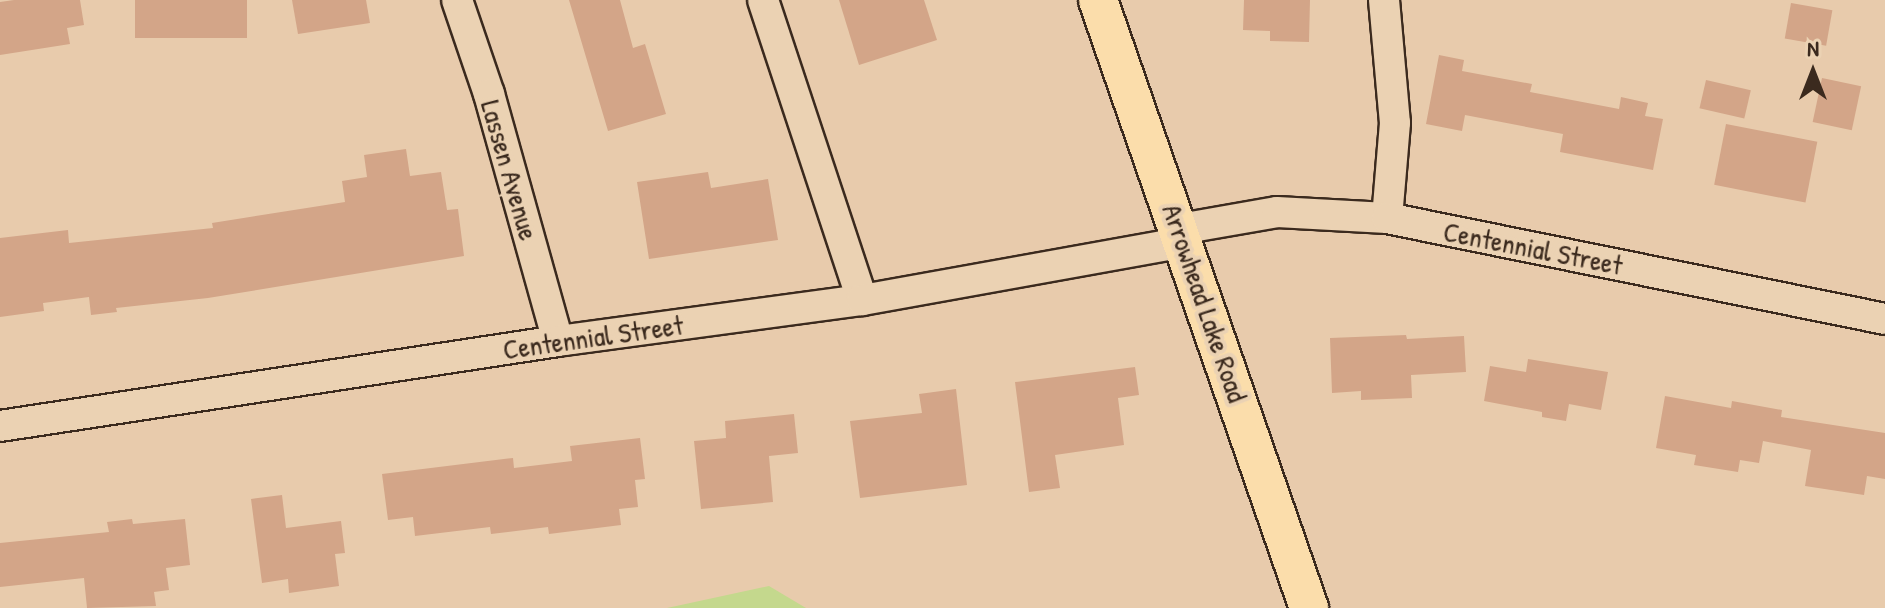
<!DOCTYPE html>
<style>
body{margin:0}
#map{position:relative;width:1885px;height:608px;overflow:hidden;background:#e8cbac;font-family:"Patrick Hand",sans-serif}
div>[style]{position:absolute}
.green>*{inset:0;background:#c4d88d}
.building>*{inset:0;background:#d3a588;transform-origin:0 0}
.roads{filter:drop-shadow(2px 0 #3b2a1e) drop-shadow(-2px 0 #3b2a1e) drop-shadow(0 2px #3b2a1e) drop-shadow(0 -2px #3b2a1e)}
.minor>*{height:30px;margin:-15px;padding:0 15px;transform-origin:15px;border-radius:15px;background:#ebd2b3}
.major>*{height:38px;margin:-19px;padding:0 19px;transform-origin:19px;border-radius:19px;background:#fbddab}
span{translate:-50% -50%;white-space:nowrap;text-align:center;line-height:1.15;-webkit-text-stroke:8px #ebd2b3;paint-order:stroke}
.street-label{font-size:28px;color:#3b2a1e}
.north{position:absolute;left:1773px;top:32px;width:80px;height:80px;-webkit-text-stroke:6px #ebd2b3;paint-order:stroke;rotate:0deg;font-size:22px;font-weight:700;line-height:32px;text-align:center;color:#3b2a1e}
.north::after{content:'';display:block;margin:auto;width:28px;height:36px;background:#3b2a1e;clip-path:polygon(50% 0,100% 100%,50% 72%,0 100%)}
</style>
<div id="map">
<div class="green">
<div style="clip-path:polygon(769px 586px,806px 608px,667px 608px)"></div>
</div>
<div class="building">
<div style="clip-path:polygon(14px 0,80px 0,84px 25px,67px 28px,70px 44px,0 55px,0 2px)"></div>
<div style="left:135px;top:0;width:112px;height:38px"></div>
<div style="clip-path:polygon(292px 0,366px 0,370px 23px,298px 34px)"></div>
<div style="clip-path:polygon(569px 0,620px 0,633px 48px,645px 44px,666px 114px,608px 131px)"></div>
<div style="clip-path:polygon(839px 0,924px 0,937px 40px,859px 65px)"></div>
<div style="clip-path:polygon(1244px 0,1310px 0,1309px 42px,1270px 41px,1270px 31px,1243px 30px)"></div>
<div style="left:1791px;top:3px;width:42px;height:36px;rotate:10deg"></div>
<div style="clip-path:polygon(1439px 55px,1464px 60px,1462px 71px,1532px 84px,1530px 92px,1619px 109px,1621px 97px,1648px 103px,1645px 116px,1663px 119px,1653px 170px,1560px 152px,1563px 134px,1465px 115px,1462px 131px,1426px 124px)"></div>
<div style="left:1822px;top:78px;width:40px;height:45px;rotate:12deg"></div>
<div style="left:1706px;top:80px;width:46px;height:29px;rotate:13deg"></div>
<div style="left:1726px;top:124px;width:93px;height:62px;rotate:11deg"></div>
<div style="clip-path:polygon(406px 149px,410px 176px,441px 172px,447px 210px,458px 209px,464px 256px,208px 298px,116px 308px,117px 312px,91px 315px,89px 297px,43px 303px,44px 311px,0 317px,0 238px,68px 230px,69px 243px,213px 228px,212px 223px,345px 202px,342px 181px,367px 177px,364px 155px)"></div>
<div style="clip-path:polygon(708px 172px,711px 188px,768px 179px,778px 240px,649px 259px,637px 182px)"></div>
<div style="clip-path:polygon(1406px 335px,1407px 339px,1464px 336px,1466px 372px,1411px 375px,1412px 398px,1361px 400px,1361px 391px,1332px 393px,1330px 338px)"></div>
<div style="clip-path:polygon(1528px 359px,1608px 372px,1601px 410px,1569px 404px,1566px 421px,1542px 417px,1542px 412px,1484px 401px,1490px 366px,1526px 372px)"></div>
<div style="clip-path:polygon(1135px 367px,1139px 395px,1118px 398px,1124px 445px,1055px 455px,1060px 488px,1029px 492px,1015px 382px)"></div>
<div style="clip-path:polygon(956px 389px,967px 485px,860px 498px,850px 421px,922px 413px,919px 394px)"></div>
<div style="clip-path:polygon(1665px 396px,1731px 408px,1732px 401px,1782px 410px,1781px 417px,1885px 433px,1885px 479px,1867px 476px,1864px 495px,1805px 486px,1811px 450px,1763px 441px,1759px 463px,1740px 460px,1738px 472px,1694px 465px,1696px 455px,1656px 448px)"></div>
<div style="clip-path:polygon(794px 414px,798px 453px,769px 456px,773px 502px,701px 509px,694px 441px,726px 438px,725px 421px)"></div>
<div style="clip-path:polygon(640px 438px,645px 479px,635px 480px,638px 507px,619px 509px,621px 525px,549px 534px,548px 527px,491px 534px,490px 527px,415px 536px,413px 517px,388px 520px,382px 474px,513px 458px,514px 468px,572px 461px,570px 446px)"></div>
<div style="clip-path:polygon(282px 495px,286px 528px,341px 521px,345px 553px,335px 554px,339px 586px,289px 593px,288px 579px,262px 583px,251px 499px)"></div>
<div style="clip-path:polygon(132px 519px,133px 524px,185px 519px,190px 565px,166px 568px,169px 590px,154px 592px,156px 606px,87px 608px,84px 578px,0 587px,0 543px,109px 532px,107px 522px)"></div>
</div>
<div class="roads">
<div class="minor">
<div style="left:457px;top:0;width:99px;rotate:71.2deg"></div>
<div style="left:489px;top:94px;width:256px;rotate:74.4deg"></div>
<div style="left:763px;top:0;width:316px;rotate:71.7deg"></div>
<div style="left:1384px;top:0;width:123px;rotate:84.9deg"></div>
<div style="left:1395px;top:123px;width:95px;rotate:94.8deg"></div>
<div style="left:1180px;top:229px;width:98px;rotate:-9.9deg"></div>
<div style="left:1277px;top:212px;width:110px;rotate:3.1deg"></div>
<div style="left:1387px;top:218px;width:508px;rotate:11.46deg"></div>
<div style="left:0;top:426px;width:564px;rotate:-8.66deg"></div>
<div style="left:558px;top:341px;width:307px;rotate:-7.7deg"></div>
<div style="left:862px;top:300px;width:327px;rotate:-10.2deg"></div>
</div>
<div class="major">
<div style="left:1098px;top:0;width:644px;rotate:70.86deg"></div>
</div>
</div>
<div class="street-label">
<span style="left:510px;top:170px;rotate:74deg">Lassen Avenue</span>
<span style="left:1533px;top:248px;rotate:11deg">Centennial Street</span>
<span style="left:1205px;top:303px;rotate:71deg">Arrowhead Lake Road</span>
<span style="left:593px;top:337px;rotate:-8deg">Centennial Street</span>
</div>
<div class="north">N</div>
</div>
